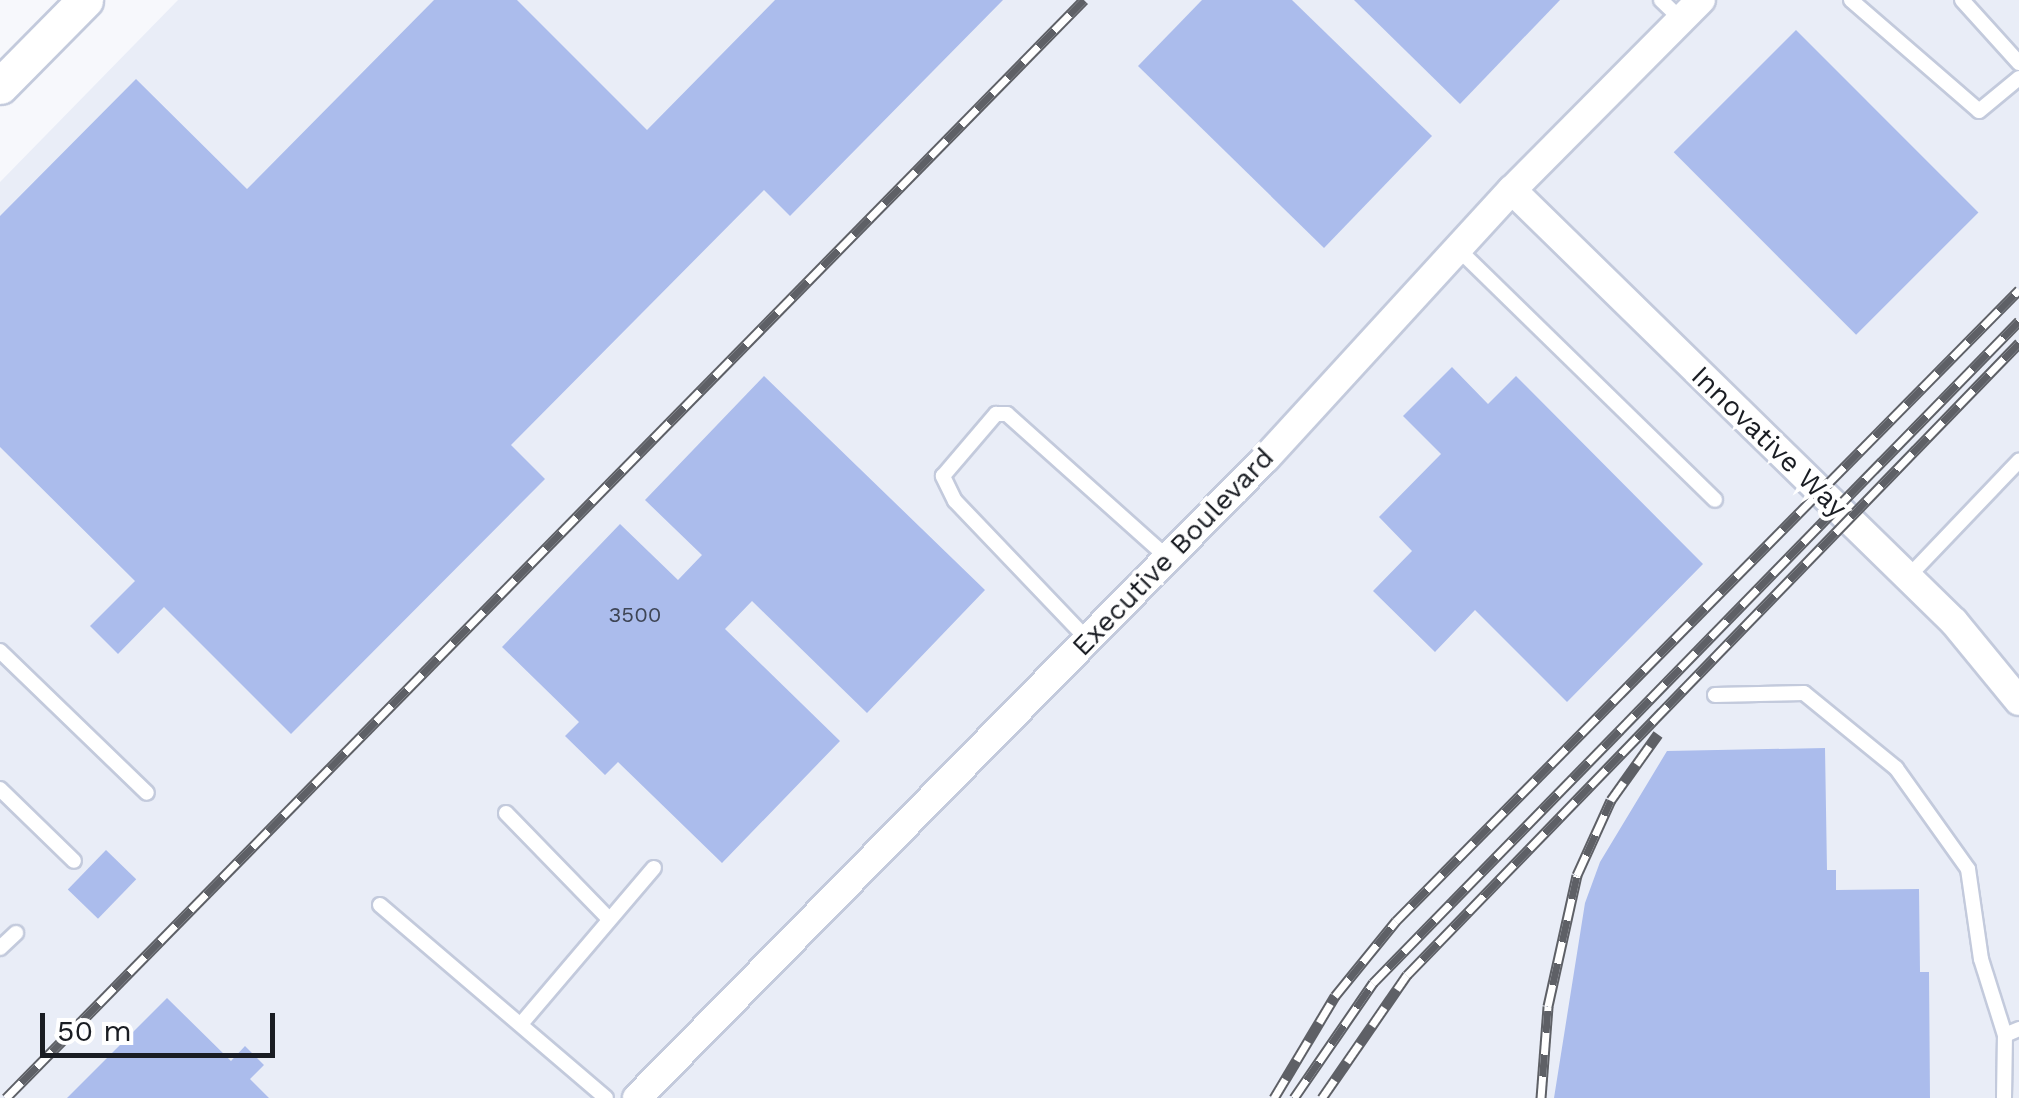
<!DOCTYPE html>
<style>
body{margin:0}
#map{position:relative;width:2019px;height:1098px;overflow:hidden;background:#f7f8fc;font-family:"Work Sans",sans-serif}
div>[style]{position:absolute}
.built>*{inset:0;background:#e9edf7}
.building>*{inset:0;background:#abbcec;transform-origin:0 0}
.roads{filter:drop-shadow(2px 0 #c3cadc) drop-shadow(-2px 0 #c3cadc) drop-shadow(0 2px #c3cadc) drop-shadow(0 -2px #c3cadc)}
.service>*{height:14px;margin:-7px;padding:0 7px;transform-origin:7px;border-radius:7px;background:#fff}
.minor>*{height:28px;margin:-14px;padding:0 14px;transform-origin:14px;border-radius:14px;background:#fff}
.tertiary>*{height:35px;margin:-17.5px;padding:0 17.5px;transform-origin:17.5px;border-radius:17.5px;background:#fff}
.rail>*{height:11px;margin-top:-5.5px;transform-origin:0;background:repeating-linear-gradient(90deg,#fff 0 22px,#5e6066 0 44px);box-sizing:border-box;border-block:2px solid #5e6066}
span{translate:-50% -50%;white-space:nowrap;text-align:center;line-height:1.15;-webkit-text-stroke:8px #fff;paint-order:stroke}
.number-label{font-size:22px;color:#3e4555}
.number-label span{-webkit-text-stroke-width:0}
.street-label{font-size:28px;color:#1a1d23}
.scale{position:absolute;left:40px;top:1013px;width:235px;height:45px;box-sizing:border-box;border:5px solid #1a1d23;border-top:0;padding-left:12px;font-size:30px;line-height:35px;white-space:nowrap;color:#1a1d23;-webkit-text-stroke:8px #fff;paint-order:stroke}
</style>
<div id="map">
<div class="built">
<div style="clip-path:polygon(178px 0,2019px 0,2019px 1098px,0 1098px,0 182px)"></div>
</div>
<div class="building">
<div style="clip-path:polygon(434px 0,517px 0,647px 130px,775px 0,1003px 0,790px 216px,764px 190px,511px 445px,545px 479px,291px 734px,164px 607px,118px 654px,90px 626px,135px 581px,0 447px,0 216px,136px 79px,247px 189px)"></div>
<div style="clip-path:polygon(1202px 0,1292px 0,1432px 136px,1324px 248px,1138px 66px)"></div>
<div style="clip-path:polygon(1354px 0,1560px 0,1460px 104px)"></div>
<div style="left:1796px;top:30px;width:258px;height:173px;rotate:45deg"></div>
<div style="clip-path:polygon(1452px 367px,1488px 404px,1516px 376px,1703px 564px,1567px 702px,1475px 610px,1435px 652px,1373px 591px,1412px 551px,1379px 517px,1441px 454px,1403px 416px)"></div>
<div style="clip-path:polygon(764px 376px,985px 590px,867px 713px,752px 601px,725px 629px,840px 741px,722px 863px,618px 762px,605px 775px,565px 736px,579px 722px,502px 647px,620px 524px,678px 580px,702px 555px,645px 500px)"></div>
<div style="clip-path:polygon(1825px 748px,1827px 870px,1836px 870px,1836px 890px,1919px 889px,1920px 972px,1929px 972px,1930px 1098px,1554px 1098px,1585px 903px,1600px 862px,1667px 751px)"></div>
<div style="left:106px;top:850px;width:42px;height:55px;rotate:44deg"></div>
<div style="clip-path:polygon(167px 998px,231px 1061px,245px 1046px,264px 1065px,250px 1079px,269px 1098px,67px 1098px)"></div>
</div>
<div class="roads">
<div class="service">
<div style="left:1661px;top:0;width:29px;rotate:44deg"></div>
<div style="left:1851px;top:0;width:169px;rotate:40.9deg"></div>
<div style="left:1979px;top:111px;width:52px;rotate:-39.5deg"></div>
<div style="left:1962px;top:0;width:85px;rotate:47.9deg"></div>
<div style="left:1458px;top:249px;width:359px;rotate:44.3deg"></div>
<div style="left:1908px;top:577px;width:161px;rotate:-46.3deg"></div>
<div style="left:1088px;top:640px;width:192px;rotate:-133.7deg"></div>
<div style="left:955px;top:501px;width:28px;rotate:-116deg"></div>
<div style="left:943px;top:476px;width:82px;rotate:-49.5deg"></div>
<div style="left:996px;top:414px;width:11px"></div>
<div style="left:1007px;top:414px;width:216px;rotate:41.8deg"></div>
<div style="left:0;top:651px;width:204px;rotate:44deg"></div>
<div style="left:1715px;top:695px;width:89px;rotate:-1.3deg"></div>
<div style="left:1804px;top:693px;width:119px;rotate:39.2deg"></div>
<div style="left:1896px;top:768px;width:124px;rotate:54.5deg"></div>
<div style="left:1968px;top:869px;width:91px;rotate:81.8deg"></div>
<div style="left:1981px;top:959px;width:80px;rotate:72.5deg"></div>
<div style="left:2005px;top:1035px;width:15px;rotate:-23deg"></div>
<div style="left:0;top:789px;width:103px;rotate:44.2deg"></div>
<div style="left:506px;top:813px;width:148px;rotate:45.8deg"></div>
<div style="left:380px;top:905px;width:297px;rotate:40.5deg"></div>
<div style="left:0;top:948px;width:22px;rotate:-43deg"></div>
<div style="left:521px;top:1024px;width:205px;rotate:-49.6deg"></div>
<div style="left:2004px;top:1098px;width:63px;rotate:-89.1deg"></div>
</div>
<div class="minor">
<div style="left:1512px;top:190px;width:618px;rotate:44.34deg"></div>
<div style="left:1954px;top:622px;width:102px;rotate:50.6deg"></div>
<div style="left:637px;top:1098px;width:897px;rotate:-45.5deg"></div>
<div style="left:1266px;top:458px;width:364px;rotate:-47.5deg"></div>
<div style="left:1512px;top:190px;width:268px;rotate:-45.2deg"></div>
</div>
<div class="tertiary">
<div style="left:0;top:86px;width:121px;rotate:-45.3deg"></div>
</div>
</div>
<div class="rail">
<div style="left:6px;top:1098px;width:1539px;rotate:-45.53deg"></div>
<div style="left:1274px;top:1098px;width:119px;rotate:-59.1deg"></div>
<div style="left:1335px;top:996px;width:97px;rotate:-50.9deg"></div>
<div style="left:1396px;top:921px;width:887px;rotate:-45.37deg"></div>
<div style="left:1294px;top:1098px;width:140px;rotate:-55.5deg"></div>
<div style="left:1373px;top:983px;width:925px;rotate:-45.7deg"></div>
<div style="left:1322px;top:1098px;width:150px;rotate:-55.4deg"></div>
<div style="left:1407px;top:975px;width:880px;rotate:-45.92deg"></div>
<div style="left:1541px;top:1098px;width:92px;rotate:-85.6deg"></div>
<div style="left:1548px;top:1006px;width:134px;rotate:-77.5deg"></div>
<div style="left:1577px;top:875px;width:82px;rotate:-65.6deg"></div>
<div style="left:1611px;top:800px;width:81px;rotate:-54.5deg"></div>
</div>
<div class="number-label">
<span style="left:635px;top:615px">3500</span>
</div>
<div class="street-label">
<span style="left:1769px;top:442px;rotate:44deg">Innovative Way</span>
<span style="left:1173px;top:552px;rotate:-46deg">Executive Boulevard</span>
</div>
<div class="scale">50 m</div>
</div>
